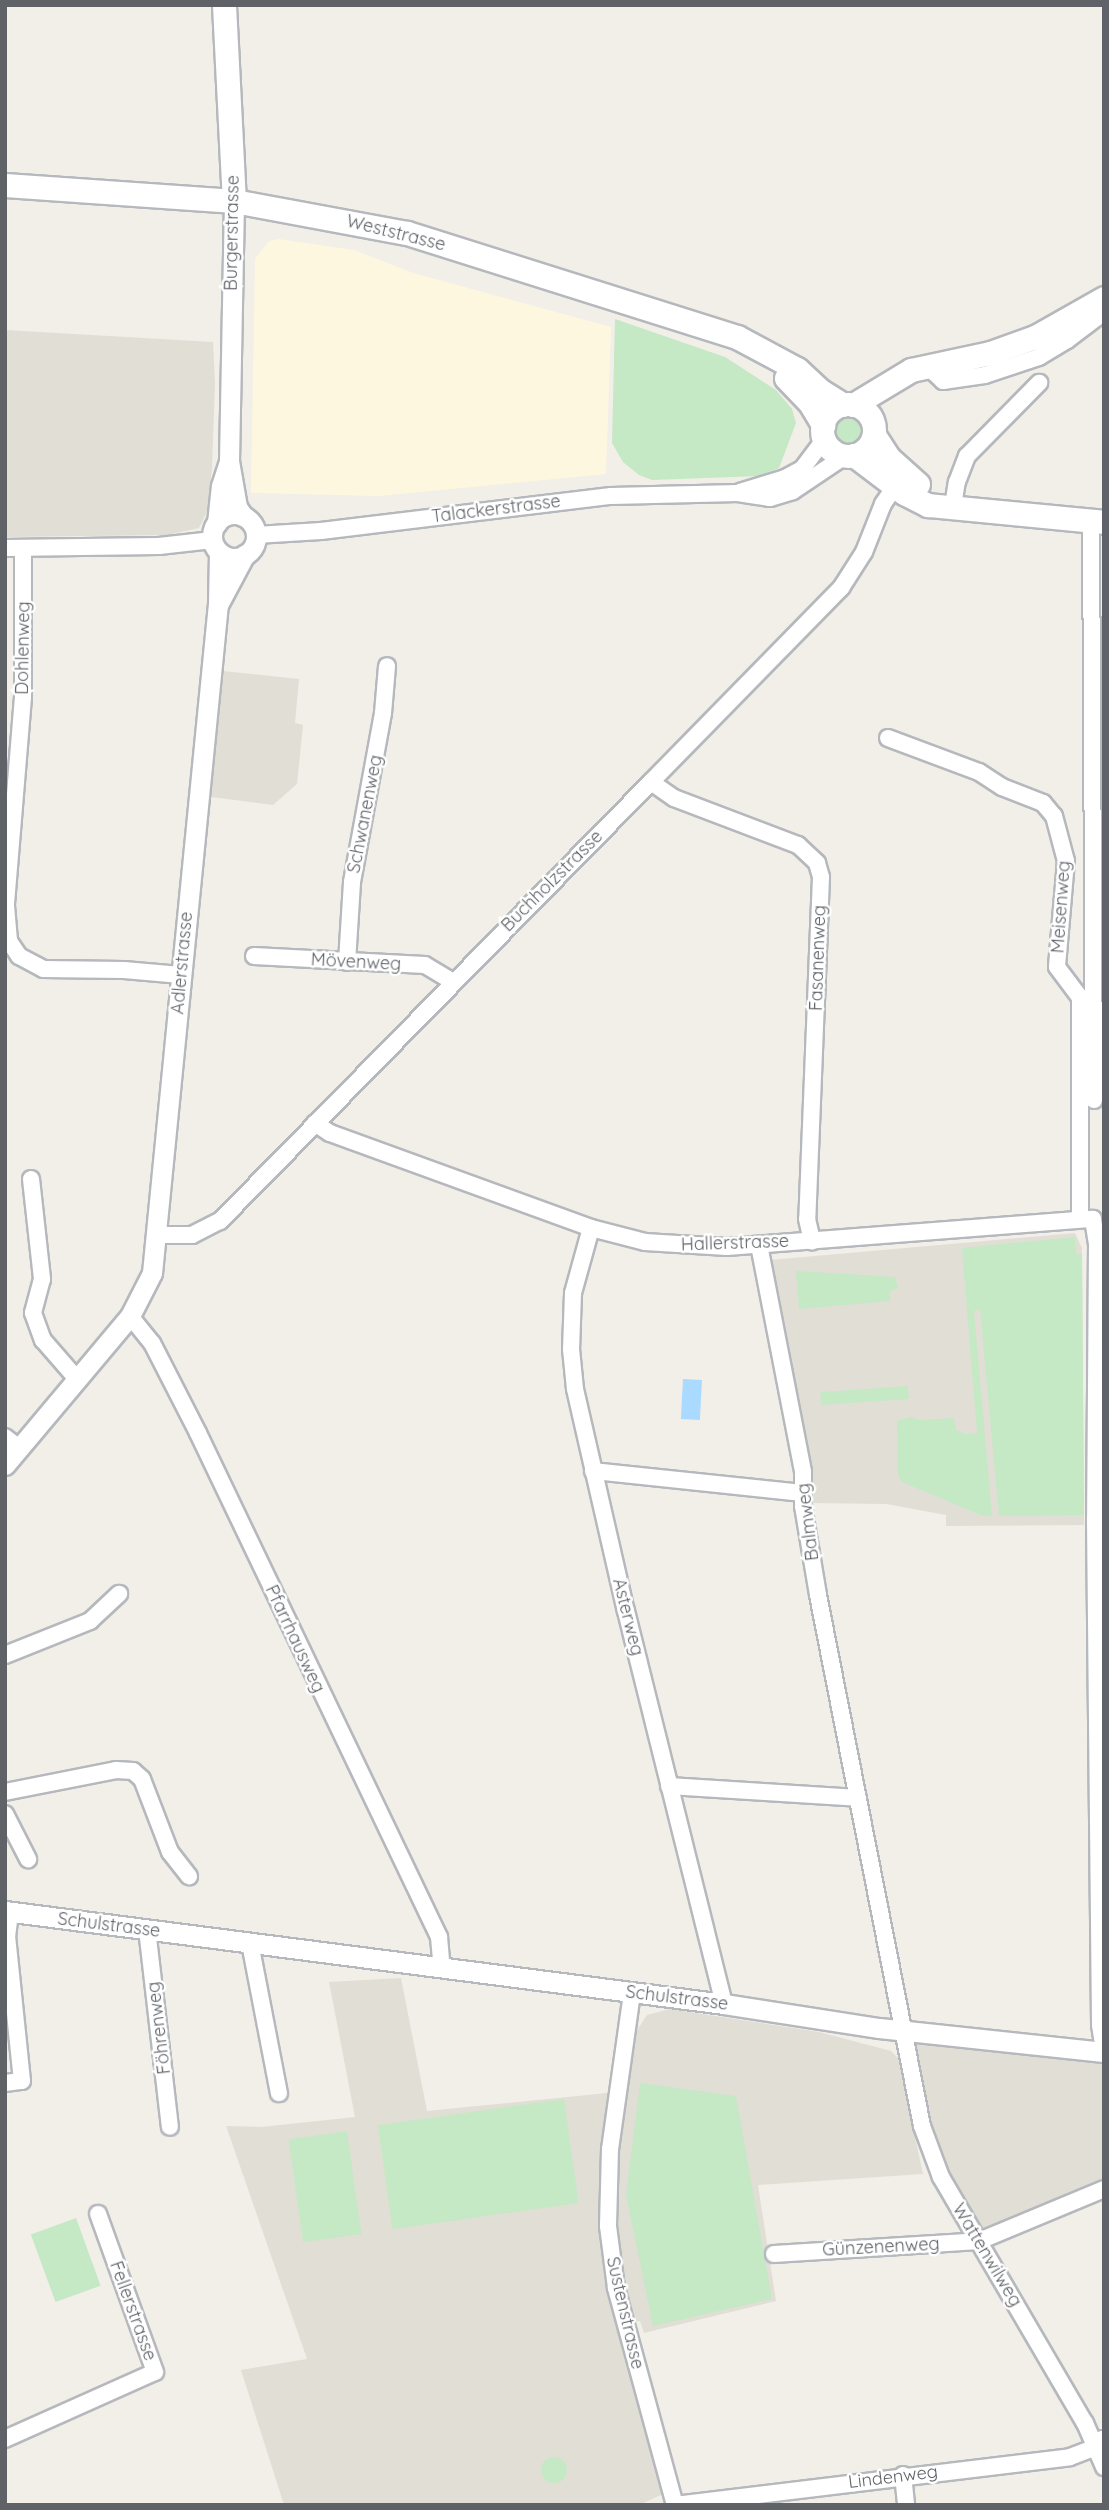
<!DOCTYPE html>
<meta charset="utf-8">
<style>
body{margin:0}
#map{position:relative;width:1109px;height:2510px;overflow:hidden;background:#f1efe8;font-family:Quicksand,sans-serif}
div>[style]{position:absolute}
.commercial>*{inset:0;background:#fef7e0}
.education>*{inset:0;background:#e1ded6}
.green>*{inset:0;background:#c5e8c5;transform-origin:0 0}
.round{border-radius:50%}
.water>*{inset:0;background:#aadaff;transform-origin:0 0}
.roads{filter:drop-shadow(2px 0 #b5b8bc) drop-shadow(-2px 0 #b5b8bc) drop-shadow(0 2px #b5b8bc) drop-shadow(0 -2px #b5b8bc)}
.minor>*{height:16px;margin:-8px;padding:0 8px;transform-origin:8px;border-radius:8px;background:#fff}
.tertiary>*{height:19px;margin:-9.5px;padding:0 9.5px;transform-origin:9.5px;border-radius:9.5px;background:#fff}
.tertiary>.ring{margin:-9.5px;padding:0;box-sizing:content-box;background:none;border:19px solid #fff;border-radius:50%}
.secondary>*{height:23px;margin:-11.5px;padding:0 11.5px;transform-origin:11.5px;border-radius:11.5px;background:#fff}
.secondary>.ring{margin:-11.5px;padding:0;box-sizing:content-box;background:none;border:23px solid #fff;border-radius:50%}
span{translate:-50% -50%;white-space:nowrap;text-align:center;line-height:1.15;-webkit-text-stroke:5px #fff;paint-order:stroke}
.street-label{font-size:18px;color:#5f6368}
.frame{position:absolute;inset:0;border:7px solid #5f6368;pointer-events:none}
</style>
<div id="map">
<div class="commercial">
<div style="clip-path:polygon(278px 239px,354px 250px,413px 273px,611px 327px,606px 474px,379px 496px,251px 493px,255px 259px,269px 241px)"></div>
</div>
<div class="education">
<div style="clip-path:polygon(5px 330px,213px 342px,215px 383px,212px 469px,207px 512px,199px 528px,167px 535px,5px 537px)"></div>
<div style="clip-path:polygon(223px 671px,299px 679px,295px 723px,303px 725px,297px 784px,273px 805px,211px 797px)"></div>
<div style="clip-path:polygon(1075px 1233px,1082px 1248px,1084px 1525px,946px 1526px,946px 1515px,886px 1504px,813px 1503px,768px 1271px,770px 1260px)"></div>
<div style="clip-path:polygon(401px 1978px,427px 2111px,617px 2092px,608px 2226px,672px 2490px,639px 2505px,284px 2505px,241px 2370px,307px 2359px,226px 2126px,261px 2127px,355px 2117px,329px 1982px)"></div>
<div style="clip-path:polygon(670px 2009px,819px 2032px,891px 2051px,898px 2058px,923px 2174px,758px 2185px,776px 2301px,644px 2333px,640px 2321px,636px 2322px,631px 2304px,627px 2302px,619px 2266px,613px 2180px,634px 2035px,647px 2015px)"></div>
<div style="clip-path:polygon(916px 2042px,1104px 2063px,1104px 2189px,979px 2241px,932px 2157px)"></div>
</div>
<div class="green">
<div style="clip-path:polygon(615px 319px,725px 357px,776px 390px,792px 409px,796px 423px,779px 468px,759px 476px,652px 480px,639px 475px,623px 462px,612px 443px)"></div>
<div class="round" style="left:834px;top:416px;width:28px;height:28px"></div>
<div style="clip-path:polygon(1075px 1237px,1076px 1254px,1082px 1254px,1084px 1515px,999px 1516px,980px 1309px,974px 1311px,992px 1516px,981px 1515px,902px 1482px,898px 1475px,897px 1421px,910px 1417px,921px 1420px,954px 1418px,956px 1430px,965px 1434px,977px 1433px,962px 1248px)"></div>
<div style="clip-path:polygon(796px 1271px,895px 1277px,898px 1288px,890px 1291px,890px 1301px,799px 1309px)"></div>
<div style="left:908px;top:1386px;width:13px;height:88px;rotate:86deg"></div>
<div style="clip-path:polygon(640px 2083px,736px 2096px,772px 2299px,653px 2326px,626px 2195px)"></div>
<div style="left:564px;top:2099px;width:105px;height:188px;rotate:82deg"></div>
<div style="left:347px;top:2131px;width:104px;height:59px;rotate:82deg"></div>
<div style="left:76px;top:2218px;width:72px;height:48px;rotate:70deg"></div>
<div class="round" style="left:541px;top:2457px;width:26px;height:26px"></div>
</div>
<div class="water">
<div style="left:683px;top:1379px;width:19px;height:40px;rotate:3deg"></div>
</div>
<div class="roads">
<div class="minor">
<div style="left:927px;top:366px;width:22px;rotate:43deg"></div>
<div style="left:943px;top:381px;width:42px;rotate:-8.1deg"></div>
<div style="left:985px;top:375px;width:57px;rotate:-18.4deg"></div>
<div style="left:1039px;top:357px;width:33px;rotate:-31deg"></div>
<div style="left:1067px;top:340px;width:46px;rotate:-37.1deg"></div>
<div style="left:740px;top:492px;width:47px;rotate:-17.3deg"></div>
<div style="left:785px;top:478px;width:19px;rotate:-28deg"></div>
<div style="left:802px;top:469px;width:36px;rotate:-53deg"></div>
<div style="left:953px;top:506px;width:24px;rotate:-81deg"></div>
<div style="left:957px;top:482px;width:28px;rotate:-69deg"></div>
<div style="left:967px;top:456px;width:103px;rotate:-45.4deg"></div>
<div style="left:1091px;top:521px;width:579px;rotate:89.7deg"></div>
<div style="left:256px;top:535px;width:65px;rotate:-3.5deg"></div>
<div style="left:321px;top:531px;width:292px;rotate:-6.9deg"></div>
<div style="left:611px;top:496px;width:127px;rotate:-1.4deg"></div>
<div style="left:738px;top:493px;width:32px;rotate:9deg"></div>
<div style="left:770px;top:498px;width:24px;rotate:-17deg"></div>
<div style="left:793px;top:491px;width:63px;rotate:-33.9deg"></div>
<div style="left:5px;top:548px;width:154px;rotate:-0.7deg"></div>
<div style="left:159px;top:546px;width:54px;rotate:-6.3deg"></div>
<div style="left:23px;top:548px;width:149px;rotate:90deg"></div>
<div style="left:23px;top:697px;width:210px;rotate:94.7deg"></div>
<div style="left:6px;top:906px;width:35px;rotate:85deg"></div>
<div style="left:9px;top:941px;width:18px;rotate:56deg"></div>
<div style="left:19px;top:956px;width:27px;rotate:28deg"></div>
<div style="left:43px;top:969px;width:81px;rotate:0.7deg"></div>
<div style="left:124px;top:970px;width:57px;rotate:5deg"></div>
<div style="left:888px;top:738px;width:97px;rotate:20.5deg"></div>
<div style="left:979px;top:772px;width:27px;rotate:33deg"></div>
<div style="left:1002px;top:787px;width:44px;rotate:21.3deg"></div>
<div style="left:1043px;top:803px;width:17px;rotate:50deg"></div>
<div style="left:1054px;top:816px;width:47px;rotate:75.1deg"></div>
<div style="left:1066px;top:861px;width:106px;rotate:94.9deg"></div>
<div style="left:1057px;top:967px;width:38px;rotate:53deg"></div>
<div style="left:1080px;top:997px;width:221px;rotate:90deg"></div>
<div style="left:651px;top:782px;width:28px;rotate:35deg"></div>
<div style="left:674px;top:798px;width:133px;rotate:20.8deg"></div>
<div style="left:798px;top:845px;width:26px;rotate:43deg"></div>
<div style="left:817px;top:863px;width:15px;rotate:74deg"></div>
<div style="left:821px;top:877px;width:342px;rotate:92.3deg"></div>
<div style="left:807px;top:1219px;width:23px;rotate:77deg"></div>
<div style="left:254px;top:956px;width:171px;rotate:3deg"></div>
<div style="left:425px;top:965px;width:33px;rotate:31deg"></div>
<div style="left:347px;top:962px;width:80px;rotate:-86.4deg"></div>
<div style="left:352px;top:882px;width:172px;rotate:-79.6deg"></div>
<div style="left:383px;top:713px;width:47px;rotate:-85.1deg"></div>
<div style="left:315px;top:1123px;width:18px;rotate:34deg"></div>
<div style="left:330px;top:1133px;width:278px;rotate:20deg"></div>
<div style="left:591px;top:1228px;width:56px;rotate:14.5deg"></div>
<div style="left:645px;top:1242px;width:82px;rotate:3.5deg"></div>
<div style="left:727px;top:1247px;width:367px;rotate:-4.4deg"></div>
<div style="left:1093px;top:1219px;width:26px;rotate:81deg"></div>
<div style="left:1097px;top:1245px;width:274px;rotate:90.4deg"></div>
<div style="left:1095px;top:1519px;width:506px;rotate:89.43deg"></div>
<div style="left:1100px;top:2025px;width:24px;rotate:81deg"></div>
<div style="left:31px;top:1179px;width:101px;rotate:83.7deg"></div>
<div style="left:42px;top:1279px;width:35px;rotate:105deg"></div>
<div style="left:33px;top:1313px;width:29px;rotate:70deg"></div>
<div style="left:43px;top:1340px;width:52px;rotate:48.9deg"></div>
<div style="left:591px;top:1228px;width:67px;rotate:105.5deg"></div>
<div style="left:573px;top:1293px;width:56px;rotate:92deg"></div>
<div style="left:571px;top:1349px;width:40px;rotate:84.3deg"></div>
<div style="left:575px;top:1389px;width:228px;rotate:77.1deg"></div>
<div style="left:626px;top:1611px;width:405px;rotate:76deg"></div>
<div style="left:158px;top:1235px;width:34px"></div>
<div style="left:192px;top:1235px;width:31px;rotate:-27deg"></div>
<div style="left:220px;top:1221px;width:615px;rotate:-45.53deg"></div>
<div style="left:651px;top:782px;width:272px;rotate:-45.6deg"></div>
<div style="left:841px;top:588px;width:43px;rotate:-57.4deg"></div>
<div style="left:864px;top:552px;width:52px;rotate:-68.4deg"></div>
<div style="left:883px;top:504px;width:30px;rotate:-56deg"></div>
<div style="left:759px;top:1245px;width:231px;rotate:79deg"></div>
<div style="left:803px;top:1472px;width:34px;rotate:90deg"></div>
<div style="left:803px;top:1506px;width:90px;rotate:80.4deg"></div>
<div style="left:818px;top:1595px;width:541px;rotate:78.92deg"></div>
<div style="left:922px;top:2126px;width:54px;rotate:69.6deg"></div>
<div style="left:941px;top:2177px;width:285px;rotate:59.7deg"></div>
<div style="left:1085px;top:2423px;width:48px;rotate:66.6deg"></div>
<div style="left:130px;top:1316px;width:35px;rotate:51deg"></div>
<div style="left:152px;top:1343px;width:101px;rotate:62.9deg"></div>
<div style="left:198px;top:1433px;width:559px;rotate:64.44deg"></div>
<div style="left:439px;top:1937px;width:32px;rotate:85deg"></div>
<div style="left:5px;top:1437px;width:18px;rotate:38deg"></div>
<div style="left:593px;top:1471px;width:210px;rotate:6deg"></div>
<div style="left:5px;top:1655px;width:92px;rotate:-21.8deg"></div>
<div style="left:90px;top:1621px;width:40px;rotate:-43deg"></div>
<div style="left:669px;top:1786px;width:189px;rotate:3.6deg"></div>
<div style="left:5px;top:1792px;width:113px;rotate:-11.2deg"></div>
<div style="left:116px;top:1770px;width:17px;rotate:3deg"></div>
<div style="left:133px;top:1771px;width:12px;rotate:42deg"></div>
<div style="left:142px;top:1779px;width:78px;rotate:69deg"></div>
<div style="left:170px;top:1852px;width:31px;rotate:52deg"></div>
<div style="left:5px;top:1814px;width:51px;rotate:62.9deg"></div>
<div style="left:147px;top:1929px;width:199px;rotate:83.4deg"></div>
<div style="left:250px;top:1943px;width:153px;rotate:79.1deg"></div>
<div style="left:632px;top:1993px;width:158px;rotate:98deg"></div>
<div style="left:610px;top:2149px;width:77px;rotate:91.5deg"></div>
<div style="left:608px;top:2226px;width:63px;rotate:82.6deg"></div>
<div style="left:616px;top:2288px;width:225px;rotate:74.8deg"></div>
<div style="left:675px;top:2505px;width:398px;rotate:-6.9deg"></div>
<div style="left:1070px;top:2457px;width:28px;rotate:-21deg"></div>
<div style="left:1096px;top:2447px;width:10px;rotate:-53deg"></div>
<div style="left:5px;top:2083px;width:17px;rotate:-7deg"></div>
<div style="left:22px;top:2081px;width:145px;rotate:-95.9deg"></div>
<div style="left:7px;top:1937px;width:25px;rotate:-83deg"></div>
<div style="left:774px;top:2254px;width:205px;rotate:-3.6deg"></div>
<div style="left:979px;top:2241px;width:135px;rotate:-22.6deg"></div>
<div style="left:5px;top:2439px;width:164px;rotate:-24.1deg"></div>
<div style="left:155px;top:2372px;width:168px;rotate:-109.8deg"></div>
<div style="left:903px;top:2475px;width:30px;rotate:84deg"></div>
</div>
<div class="tertiary">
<div style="left:234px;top:201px;width:260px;rotate:91.1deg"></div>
<div style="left:229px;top:461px;width:47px;rotate:80.1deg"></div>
<div style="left:237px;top:507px;width:11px;rotate:56deg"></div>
<div class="ring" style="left:212px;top:514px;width:25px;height:25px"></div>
<div style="left:217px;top:523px;width:37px;rotate:-84deg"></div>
<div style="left:221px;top:486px;width:25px;rotate:-72deg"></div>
<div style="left:219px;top:603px;width:55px;rotate:-62deg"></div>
<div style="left:5px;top:1465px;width:194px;rotate:-50deg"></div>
<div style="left:130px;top:1316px;width:48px;rotate:-62.9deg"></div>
<div style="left:152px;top:1273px;width:672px;rotate:-84.37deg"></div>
<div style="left:218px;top:604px;width:52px;rotate:-88.9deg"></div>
<div style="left:5px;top:1911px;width:725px;rotate:7.37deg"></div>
<div style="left:724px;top:2004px;width:157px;rotate:8.8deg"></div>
<div style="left:879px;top:2028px;width:226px;rotate:6.1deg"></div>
</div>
<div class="secondary">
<div style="left:224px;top:5px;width:196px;rotate:87.1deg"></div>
<div style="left:5px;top:185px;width:230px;rotate:4deg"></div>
<div style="left:234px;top:201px;width:176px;rotate:10.5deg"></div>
<div style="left:407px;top:233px;width:346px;rotate:17.5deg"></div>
<div style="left:737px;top:337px;width:68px;rotate:28.1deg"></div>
<div style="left:797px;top:369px;width:33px;rotate:43deg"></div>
<div style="left:821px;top:391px;width:26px;rotate:32deg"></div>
<div style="left:786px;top:378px;width:35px;rotate:46deg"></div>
<div style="left:810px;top:403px;width:26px;rotate:59deg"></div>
<div class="ring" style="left:822px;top:404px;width:29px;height:29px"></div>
<div style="left:853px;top:405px;width:68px;rotate:-31.1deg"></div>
<div style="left:911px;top:370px;width:81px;rotate:-12.1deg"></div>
<div style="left:990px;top:353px;width:48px;rotate:-19.6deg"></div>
<div style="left:1035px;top:337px;width:79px;rotate:-29.5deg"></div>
<div style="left:874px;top:435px;width:27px;rotate:57deg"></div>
<div style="left:889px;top:458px;width:39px;rotate:42deg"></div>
<div style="left:854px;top:455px;width:63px;rotate:37.2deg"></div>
<div style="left:904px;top:493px;width:27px;rotate:27deg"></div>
<div style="left:928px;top:505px;width:177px;rotate:5.5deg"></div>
</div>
</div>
<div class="street-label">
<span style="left:232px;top:233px;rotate:-89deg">Burgerstrasse</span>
<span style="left:396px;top:233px;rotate:14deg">Weststrasse</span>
<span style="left:496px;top:509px;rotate:-7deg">Talackerstrasse</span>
<span style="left:23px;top:648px;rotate:-89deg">Dohlenweg</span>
<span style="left:365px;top:814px;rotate:-79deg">Schwanenweg</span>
<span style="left:552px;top:881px;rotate:-45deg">Buchholzstrasse</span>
<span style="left:1061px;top:907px;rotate:-86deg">Meisenweg</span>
<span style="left:818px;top:958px;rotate:-88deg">Fasanenweg</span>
<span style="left:356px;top:962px;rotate:3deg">Mövenweg</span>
<span style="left:182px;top:963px;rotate:-85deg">Adlerstrasse</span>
<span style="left:735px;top:1243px;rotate:-2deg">Hallerstrasse</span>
<span style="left:808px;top:1522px;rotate:-97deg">Balmweg</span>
<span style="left:628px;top:1617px;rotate:76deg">Asterweg</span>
<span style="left:295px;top:1639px;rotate:65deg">Pfarrhausweg</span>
<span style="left:109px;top:1925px;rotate:7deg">Schulstrasse</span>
<span style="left:677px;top:1998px;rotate:7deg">Schulstrasse</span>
<span style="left:159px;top:2028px;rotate:-97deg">Föhrenweg</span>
<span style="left:881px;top:2247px;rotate:-3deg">Günzenenweg</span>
<span style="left:987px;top:2255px;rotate:59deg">Wattenwilweg</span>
<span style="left:133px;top:2311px;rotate:70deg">Fellerstrasse</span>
<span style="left:625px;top:2313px;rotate:77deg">Sustenstrasse</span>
<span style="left:893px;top:2477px;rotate:-7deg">Lindenweg</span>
</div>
<div class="frame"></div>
</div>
